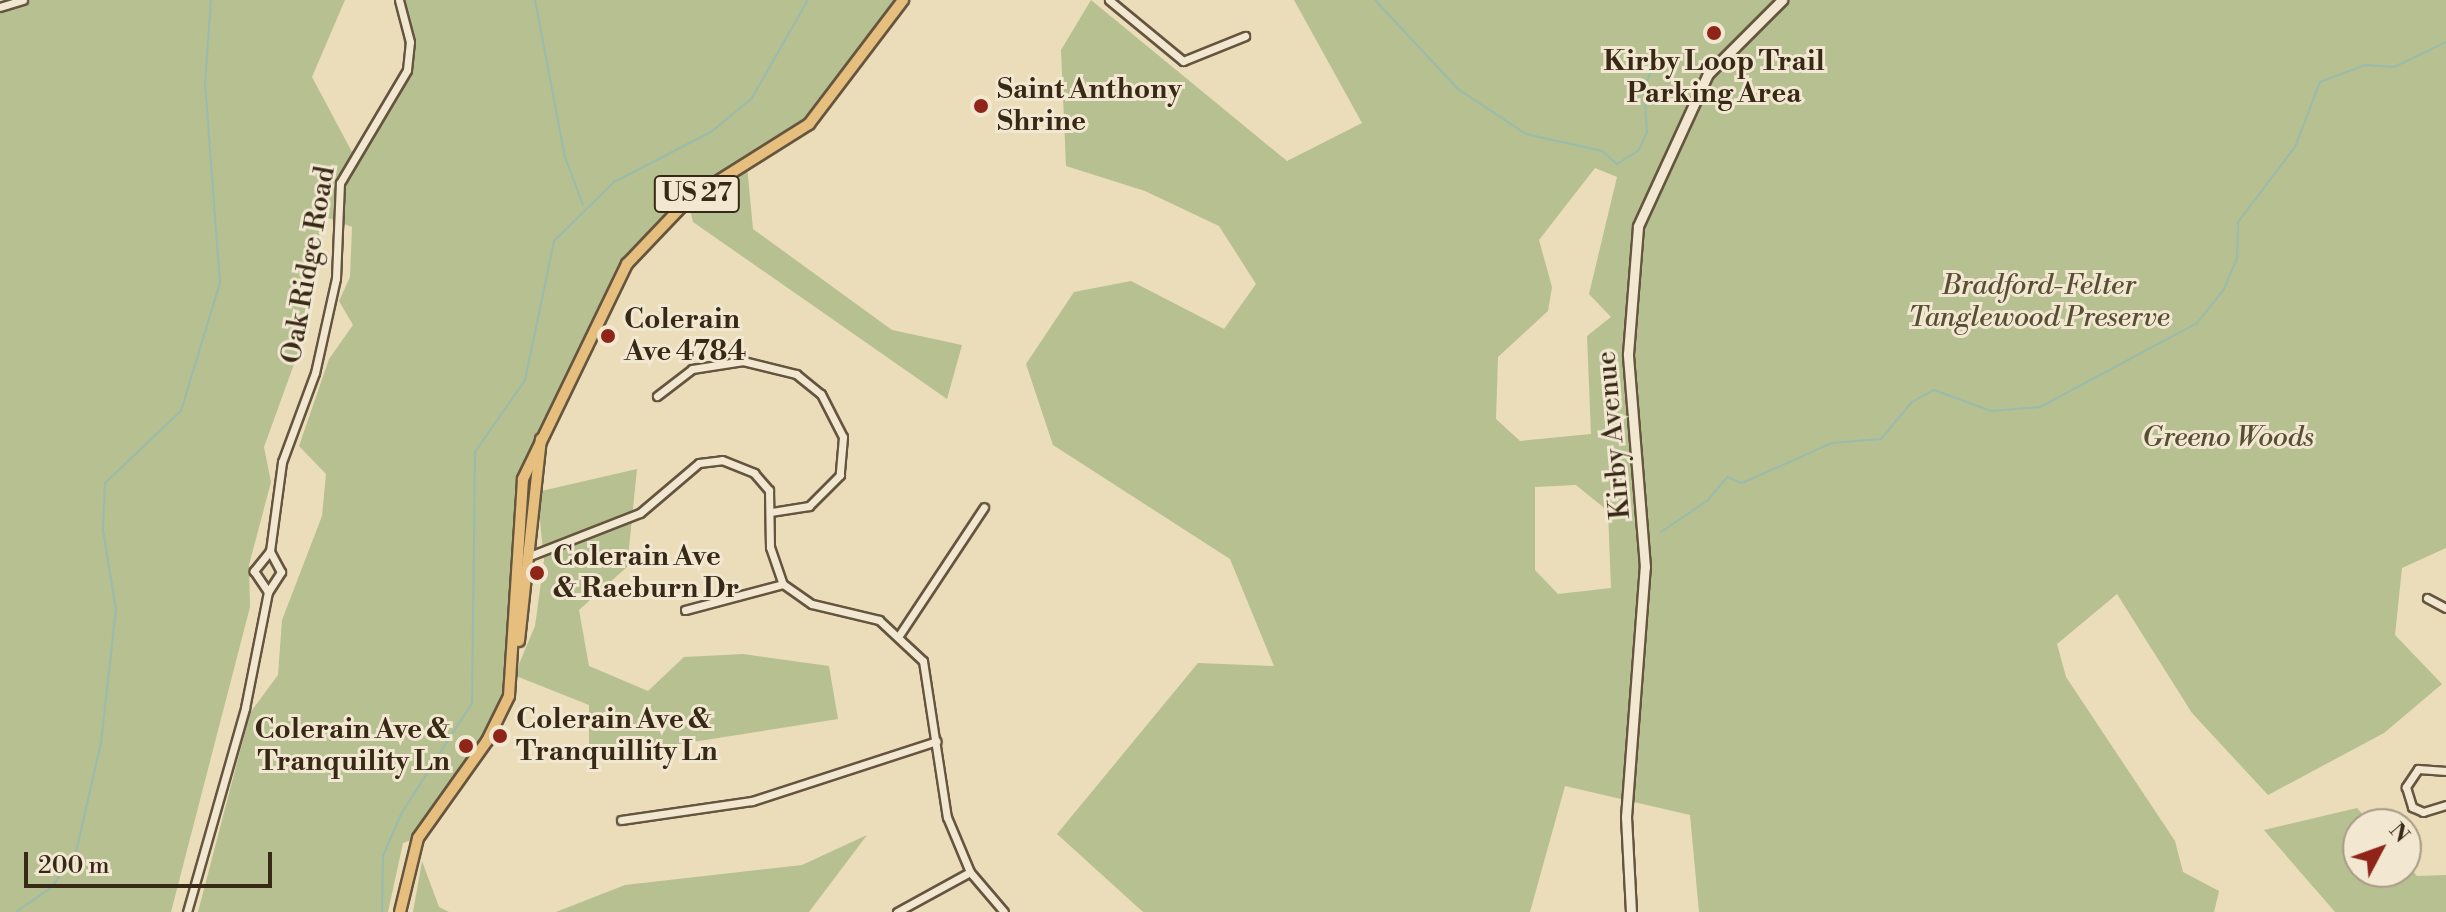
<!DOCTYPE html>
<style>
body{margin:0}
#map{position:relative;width:2446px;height:912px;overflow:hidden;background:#ebdcba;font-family:"Libre Bodoni",serif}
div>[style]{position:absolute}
.green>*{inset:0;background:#b6c090}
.stream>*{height:2px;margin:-1px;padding:0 1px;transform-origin:1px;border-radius:1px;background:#99bcac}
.roads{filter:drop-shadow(2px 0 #65553f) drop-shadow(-2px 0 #65553f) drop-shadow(0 2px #65553f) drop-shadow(0 -2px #65553f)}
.street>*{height:7px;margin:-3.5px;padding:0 3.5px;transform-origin:3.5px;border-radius:3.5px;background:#f2e8d2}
.secondary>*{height:9px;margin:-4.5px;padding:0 4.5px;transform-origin:4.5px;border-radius:4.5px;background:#f2e8d2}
.primary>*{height:10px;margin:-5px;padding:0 5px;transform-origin:5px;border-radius:5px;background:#e6be7d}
.dots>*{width:22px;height:22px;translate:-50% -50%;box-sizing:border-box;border:4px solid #f2e8d2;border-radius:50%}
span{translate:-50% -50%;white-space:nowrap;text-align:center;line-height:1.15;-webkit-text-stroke:6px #f2e8d2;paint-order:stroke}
.shield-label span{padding:2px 6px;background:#f2e8d2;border:2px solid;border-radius:6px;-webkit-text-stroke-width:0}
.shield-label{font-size:26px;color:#382816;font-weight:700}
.poi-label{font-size:28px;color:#382816;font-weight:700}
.left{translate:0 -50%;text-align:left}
.right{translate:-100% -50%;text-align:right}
.street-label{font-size:28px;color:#382816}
.park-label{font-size:28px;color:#584e34;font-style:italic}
.north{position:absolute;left:2342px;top:808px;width:80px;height:80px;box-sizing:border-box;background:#f2e8d2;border:2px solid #a89b87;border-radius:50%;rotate:49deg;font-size:22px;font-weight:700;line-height:32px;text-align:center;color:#382816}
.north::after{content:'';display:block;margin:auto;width:28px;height:36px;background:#8f2418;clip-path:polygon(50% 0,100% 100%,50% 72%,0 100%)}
.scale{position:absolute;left:24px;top:852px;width:248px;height:36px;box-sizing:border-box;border:4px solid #382816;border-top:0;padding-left:10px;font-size:24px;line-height:28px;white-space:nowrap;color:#382816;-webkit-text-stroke:6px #f2e8d2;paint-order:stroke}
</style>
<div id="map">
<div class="green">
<div style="clip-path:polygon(23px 0,345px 0,312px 77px,352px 152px,398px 95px,407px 70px,399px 0,903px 0,809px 124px,747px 166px,753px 229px,892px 330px,962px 345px,947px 399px,693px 222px,688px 201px,637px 248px,529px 455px,516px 671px,535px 626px,544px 560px,537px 492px,637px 469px,627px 567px,579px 610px,589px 666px,648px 691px,684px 657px,743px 654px,829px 666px,838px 719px,629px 752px,589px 745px,589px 705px,516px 676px,502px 715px,418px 838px,403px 843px,388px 912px,198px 912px,250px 713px,278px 675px,282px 620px,322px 516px,326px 474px,299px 446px,329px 359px,353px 325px,339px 301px,350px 277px,352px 227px,323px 216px,298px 353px,264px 447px,271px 482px,249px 565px,250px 607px,171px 912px,0 912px,0 7px)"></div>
<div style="clip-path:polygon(evenodd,1091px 0,1287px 161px,1362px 123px,1294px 0,2446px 0,2446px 548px,2402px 568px,2395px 635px,2442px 684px,2384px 733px,2268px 795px,2192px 713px,2117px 594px,2057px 644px,2066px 677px,2175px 841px,2183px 872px,2219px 891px,2214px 912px,1699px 912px,1690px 815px,1565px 786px,1530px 912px,1143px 912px,1057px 834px,1198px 663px,1274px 666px,1230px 559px,1053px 445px,1026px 364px,1074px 292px,1131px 281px,1224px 329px,1256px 284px,1219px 226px,1145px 191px,1066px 166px,1061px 50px,1091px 0,1595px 168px,1617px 177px,1589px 294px,1611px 317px,1587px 336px,1591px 434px,1520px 441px,1496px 419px,1498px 357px,1548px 311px,1552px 287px,1539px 240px,1595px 168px,1091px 0,1576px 485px,1608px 511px,1611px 588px,1558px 594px,1535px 570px,1535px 487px,1576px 485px)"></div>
<div style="clip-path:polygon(2357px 808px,2371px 824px,2358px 824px,2358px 872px,2406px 872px,2406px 863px,2417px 876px,2446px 875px,2446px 912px,2335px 912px,2264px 830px)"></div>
<div style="clip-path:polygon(867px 835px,809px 912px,556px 912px,625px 885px,802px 865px)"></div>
<div style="clip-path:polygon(422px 861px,439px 907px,449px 912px,413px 912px)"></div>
</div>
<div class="stream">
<div style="left:535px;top:0;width:160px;rotate:79.2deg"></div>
<div style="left:565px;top:157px;width:51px;rotate:69.4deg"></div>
<div style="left:1375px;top:0;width:122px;rotate:47deg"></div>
<div style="left:1458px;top:89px;width:82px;rotate:33.5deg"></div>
<div style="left:1526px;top:134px;width:78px;rotate:12.6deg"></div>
<div style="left:1602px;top:151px;width:20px;rotate:41deg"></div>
<div style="left:1617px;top:164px;width:26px;rotate:-32deg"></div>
<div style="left:1639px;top:150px;width:20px;rotate:-66deg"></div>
<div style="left:1647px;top:132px;width:44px;rotate:-93.9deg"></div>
<div style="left:1644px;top:88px;width:25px;rotate:-67deg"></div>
<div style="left:1661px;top:532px;width:57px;rotate:-34.2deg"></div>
<div style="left:1708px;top:500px;width:30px;rotate:-50deg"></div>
<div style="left:1727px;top:477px;width:16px;rotate:22deg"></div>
<div style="left:1742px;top:483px;width:98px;rotate:-24deg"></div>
<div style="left:1832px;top:443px;width:49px;rotate:-4.7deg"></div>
<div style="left:1881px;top:439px;width:48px;rotate:-50deg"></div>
<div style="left:1912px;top:402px;width:25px;rotate:-29deg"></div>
<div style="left:1934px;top:390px;width:61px;rotate:20.2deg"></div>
<div style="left:1991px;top:411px;width:49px;rotate:-4.7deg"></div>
<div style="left:2040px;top:407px;width:178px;rotate:-28.1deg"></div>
<div style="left:2197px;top:323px;width:43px;rotate:-51.5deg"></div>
<div style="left:2224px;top:289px;width:34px;rotate:-67deg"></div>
<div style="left:2237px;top:258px;width:36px;rotate:-88deg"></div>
<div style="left:2238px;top:222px;width:94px;rotate:-52.8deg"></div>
<div style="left:2295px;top:147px;width:70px;rotate:-69deg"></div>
<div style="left:2320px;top:82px;width:48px;rotate:-20.7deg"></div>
<div style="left:2365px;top:65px;width:29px;rotate:4deg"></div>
<div style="left:2394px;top:67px;width:58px;rotate:-25.7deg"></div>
<div style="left:16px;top:912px;width:44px;rotate:-34.8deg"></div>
<div style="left:52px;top:887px;width:42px;rotate:-55.6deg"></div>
<div style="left:76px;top:852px;width:112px;rotate:-77.1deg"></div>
<div style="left:101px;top:743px;width:134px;rotate:-83.6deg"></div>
<div style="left:116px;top:610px;width:81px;rotate:-99.2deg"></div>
<div style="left:103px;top:530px;width:47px;rotate:-87.6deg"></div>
<div style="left:105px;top:483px;width:105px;rotate:-43.5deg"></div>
<div style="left:181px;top:411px;width:134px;rotate:-73.1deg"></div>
<div style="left:220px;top:283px;width:199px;rotate:-94.3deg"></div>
<div style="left:205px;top:85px;width:85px;rotate:-86deg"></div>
<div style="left:382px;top:912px;width:56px;rotate:-89deg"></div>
<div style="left:383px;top:856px;width:46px;rotate:-66.8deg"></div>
<div style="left:401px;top:814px;width:132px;rotate:-57.4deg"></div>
<div style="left:472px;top:703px;width:251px;rotate:-89.3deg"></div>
<div style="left:475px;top:452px;width:88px;rotate:-55.2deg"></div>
<div style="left:525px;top:380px;width:142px;rotate:-78.2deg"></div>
<div style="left:554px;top:241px;width:84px;rotate:-44.5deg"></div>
<div style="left:614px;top:182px;width:109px;rotate:-27.3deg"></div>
<div style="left:711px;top:132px;width:53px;rotate:-39.7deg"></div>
<div style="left:752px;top:98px;width:113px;rotate:-60.3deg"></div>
</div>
<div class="roads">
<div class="street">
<div style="left:1109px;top:0;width:96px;rotate:39.5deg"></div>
<div style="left:1183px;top:61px;width:67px;rotate:-22deg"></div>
<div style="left:0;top:7px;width:24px;rotate:-17deg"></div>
<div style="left:657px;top:396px;width:44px;rotate:-37.6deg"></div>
<div style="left:692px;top:369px;width:52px;rotate:-8.9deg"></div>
<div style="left:743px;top:361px;width:55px;rotate:13.8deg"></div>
<div style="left:796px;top:374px;width:32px;rotate:39deg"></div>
<div style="left:821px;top:394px;width:48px;rotate:62.9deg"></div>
<div style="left:843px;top:437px;width:38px;rotate:95deg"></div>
<div style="left:840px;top:475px;width:44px;rotate:135deg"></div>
<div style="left:809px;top:506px;width:36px;rotate:171deg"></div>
<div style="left:270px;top:551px;width:90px;rotate:-82.3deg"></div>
<div style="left:282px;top:462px;width:95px;rotate:-69.7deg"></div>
<div style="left:315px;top:373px;width:97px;rotate:-77.5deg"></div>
<div style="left:336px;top:278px;width:95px;rotate:-87.6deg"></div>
<div style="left:340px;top:183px;width:131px;rotate:-59.3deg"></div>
<div style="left:407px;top:70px;width:28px;rotate:-84deg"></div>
<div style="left:410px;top:42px;width:43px;rotate:-104.7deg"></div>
<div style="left:527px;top:557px;width:121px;rotate:-21.3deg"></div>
<div style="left:640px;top:513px;width:77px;rotate:-40.3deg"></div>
<div style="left:699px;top:463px;width:23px;rotate:-7deg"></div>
<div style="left:722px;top:460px;width:35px;rotate:22deg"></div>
<div style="left:754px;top:473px;width:23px;rotate:49deg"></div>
<div style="left:769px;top:490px;width:57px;rotate:89deg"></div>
<div style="left:770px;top:547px;width:39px;rotate:71deg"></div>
<div style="left:783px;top:584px;width:35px;rotate:35deg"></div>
<div style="left:812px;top:604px;width:69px;rotate:13.4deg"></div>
<div style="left:879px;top:620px;width:60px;rotate:43deg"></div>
<div style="left:923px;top:661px;width:158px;rotate:81.3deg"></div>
<div style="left:947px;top:817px;width:60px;rotate:67.3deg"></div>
<div style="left:970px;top:872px;width:52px;rotate:49.6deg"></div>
<div style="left:2427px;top:598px;width:21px;rotate:28deg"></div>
<div style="left:685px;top:610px;width:101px;rotate:-14.9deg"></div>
<div style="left:900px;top:634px;width:152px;rotate:-56.5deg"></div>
<div style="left:2446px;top:771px;width:28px;rotate:-176deg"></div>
<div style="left:2418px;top:769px;width:22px;rotate:124deg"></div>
<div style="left:2406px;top:787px;width:21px;rotate:73deg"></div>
<div style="left:2412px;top:807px;width:12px;rotate:24deg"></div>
<div style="left:2423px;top:812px;width:24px;rotate:-17deg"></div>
<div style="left:621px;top:820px;width:132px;rotate:-8.3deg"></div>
<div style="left:752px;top:801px;width:194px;rotate:-18deg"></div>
<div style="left:187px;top:912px;width:212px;rotate:-74.1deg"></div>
<div style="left:245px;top:708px;width:118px;rotate:-78.8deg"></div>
<div style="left:268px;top:592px;width:24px;rotate:-57deg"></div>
<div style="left:281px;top:572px;width:24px;rotate:-118deg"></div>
<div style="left:270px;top:551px;width:26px;rotate:129deg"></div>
<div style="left:254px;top:571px;width:25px;rotate:56deg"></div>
<div style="left:897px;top:912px;width:83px;rotate:-28.7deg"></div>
</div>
<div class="secondary">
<div style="left:1631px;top:912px;width:95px;rotate:-93deg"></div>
<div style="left:1626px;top:817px;width:251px;rotate:-85.7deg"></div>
<div style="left:1645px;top:567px;width:214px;rotate:-94.6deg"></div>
<div style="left:1628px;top:354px;width:128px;rotate:-85.5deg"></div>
<div style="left:1638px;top:226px;width:167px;rotate:-65.3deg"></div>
<div style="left:1708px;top:74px;width:105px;rotate:-45deg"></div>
</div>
<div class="primary">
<div style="left:519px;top:641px;width:203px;rotate:-83.8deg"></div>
<div style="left:400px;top:912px;width:76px;rotate:-76.3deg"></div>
<div style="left:418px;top:838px;width:119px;rotate:-54.6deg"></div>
<div style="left:487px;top:741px;width:50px;rotate:-63.9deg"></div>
<div style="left:509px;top:696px;width:217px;rotate:-86.3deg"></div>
<div style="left:523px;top:479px;width:239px;rotate:-64.2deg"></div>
<div style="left:627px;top:264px;width:88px;rotate:-46.4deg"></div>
<div style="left:688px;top:200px;width:143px;rotate:-32.1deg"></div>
<div style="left:809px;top:124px;width:156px;rotate:-52.8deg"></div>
</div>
</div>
<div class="dots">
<div style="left:1714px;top:33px;background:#8f2418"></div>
<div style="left:981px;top:106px;background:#8f2418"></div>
<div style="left:608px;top:336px;background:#8f2418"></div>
<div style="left:537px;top:573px;background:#8f2418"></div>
<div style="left:500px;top:736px;background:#8f2418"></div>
<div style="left:466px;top:746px;background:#8f2418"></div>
</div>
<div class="shield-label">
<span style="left:697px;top:194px">US 27</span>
</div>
<div class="poi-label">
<span style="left:1714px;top:78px">Kirby Loop Trail<br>Parking Area</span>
<span class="left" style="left:997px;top:106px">Saint Anthony<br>Shrine</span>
<span class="left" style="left:624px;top:336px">Colerain<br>Ave 4784</span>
<span class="left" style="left:553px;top:573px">Colerain Ave<br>&amp; Raeburn Dr</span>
<span class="left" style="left:516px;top:736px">Colerain Ave &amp;<br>Tranquillity Ln</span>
<span class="right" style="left:450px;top:746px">Colerain Ave &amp;<br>Tranquility Ln</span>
</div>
<div class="street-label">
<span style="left:309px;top:265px;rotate:-80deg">Oak Ridge Road</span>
<span style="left:1614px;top:435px;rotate:-95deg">Kirby Avenue</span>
</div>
<div class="park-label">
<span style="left:2039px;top:302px">Bradford-Felter<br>Tanglewood Preserve</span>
<span style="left:2228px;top:438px">Greeno Woods</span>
</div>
<div class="north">N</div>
<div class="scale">200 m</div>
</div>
